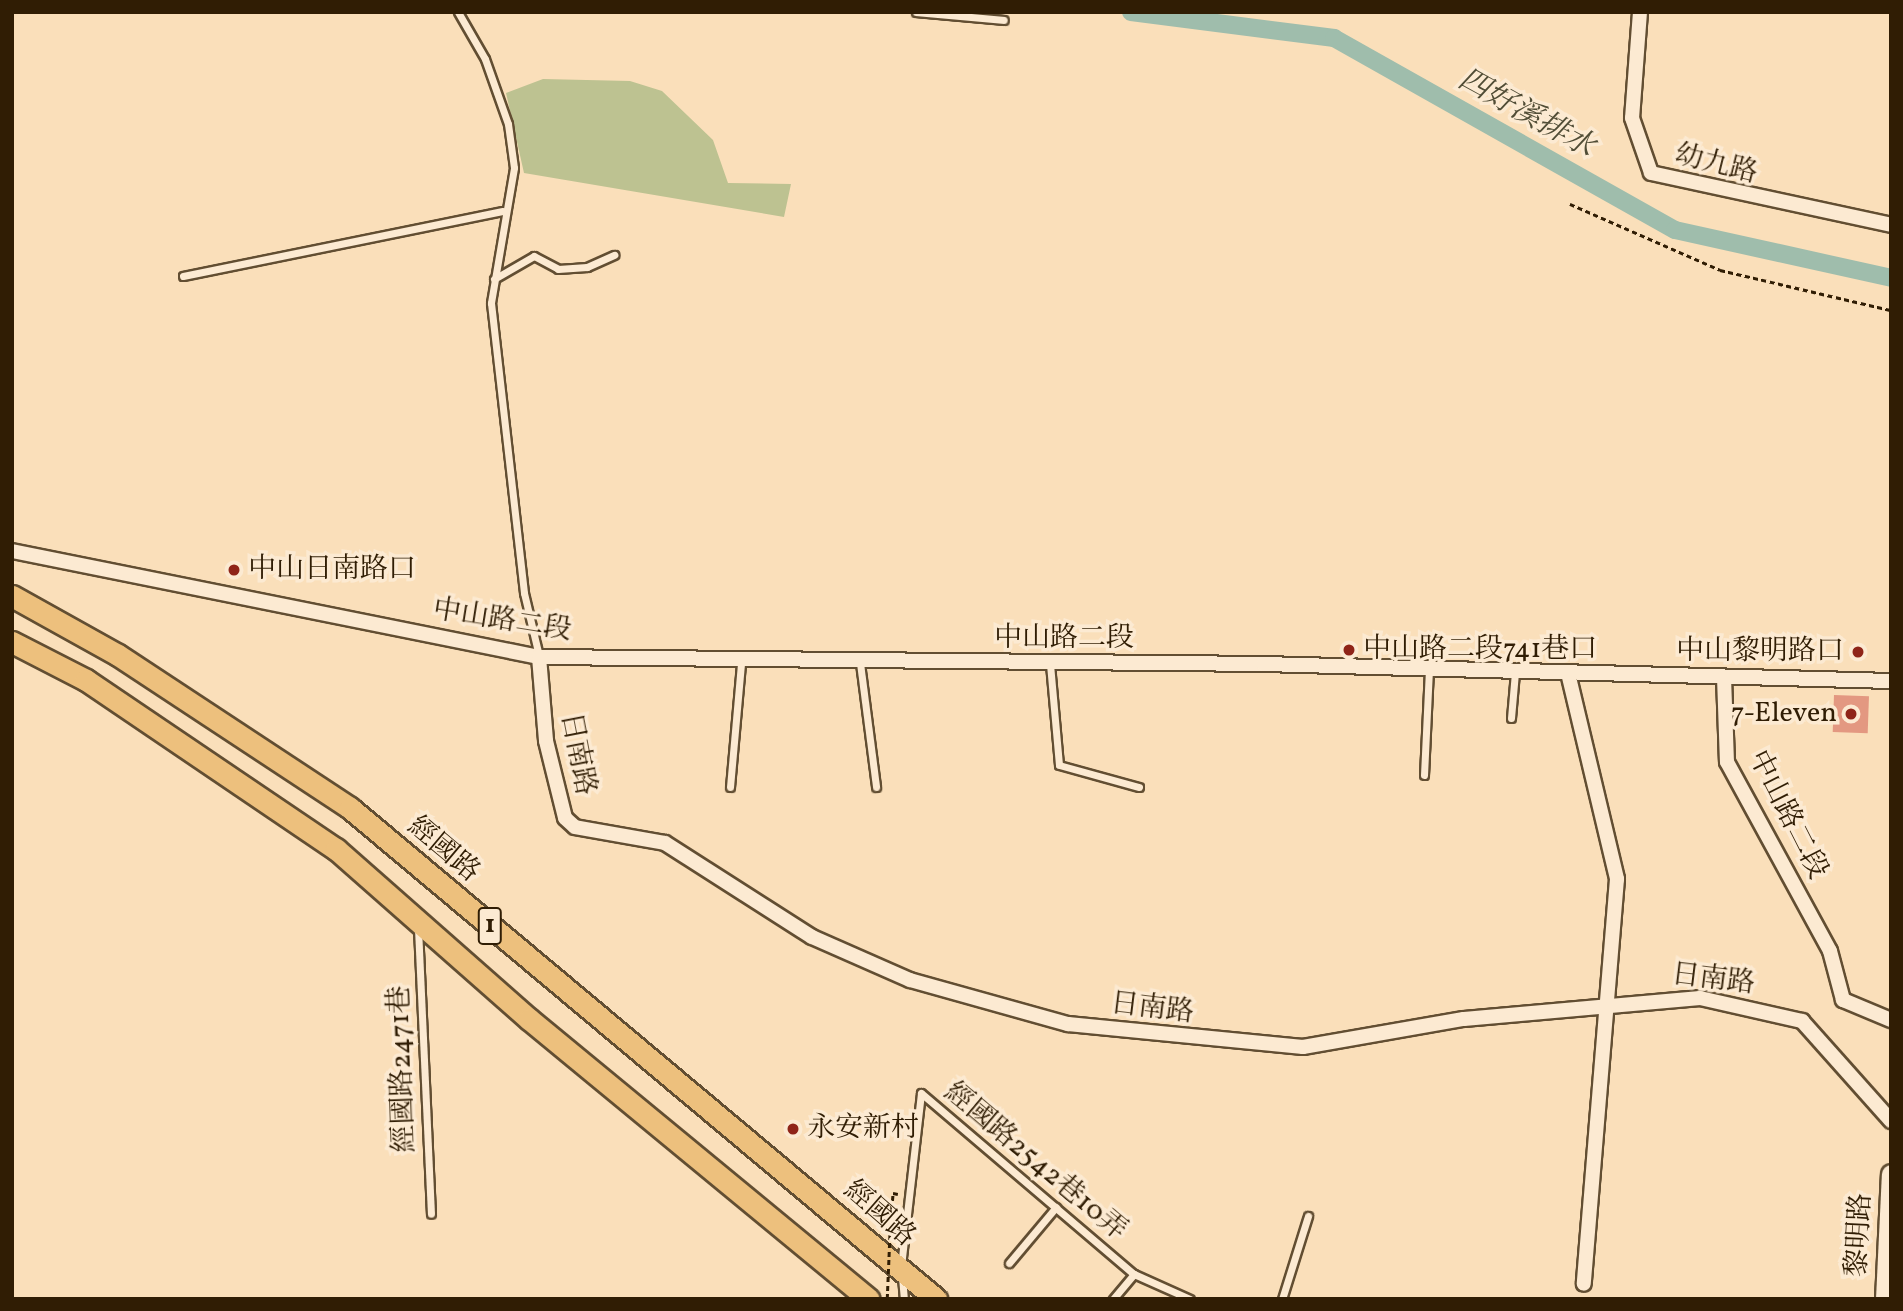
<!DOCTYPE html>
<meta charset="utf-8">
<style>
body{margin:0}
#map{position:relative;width:1903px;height:1311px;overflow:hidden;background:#fadfba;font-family:Vollkorn,"Noto Serif TC",serif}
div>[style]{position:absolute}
.green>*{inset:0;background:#bdc291}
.canal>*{height:18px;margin:-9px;padding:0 9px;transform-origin:9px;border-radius:9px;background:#9fbdac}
.building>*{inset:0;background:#e39881;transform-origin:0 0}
.path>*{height:2.5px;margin-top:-1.25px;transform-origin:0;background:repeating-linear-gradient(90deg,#301d04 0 5px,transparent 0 8.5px)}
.roads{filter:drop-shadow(2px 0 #624e32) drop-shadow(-2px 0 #624e32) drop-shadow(0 2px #624e32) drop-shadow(0 -2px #624e32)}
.lane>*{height:7px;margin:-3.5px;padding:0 3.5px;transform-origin:3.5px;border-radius:3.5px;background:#fcead2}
.street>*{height:14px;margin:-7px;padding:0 7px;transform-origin:7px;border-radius:7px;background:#fcead2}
.secondary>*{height:19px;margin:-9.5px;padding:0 9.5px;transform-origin:9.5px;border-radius:9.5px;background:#fcead2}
.primary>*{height:21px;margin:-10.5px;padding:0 10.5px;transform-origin:10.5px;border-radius:10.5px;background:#edc07d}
.path-bridge>*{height:2.5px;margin-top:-1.25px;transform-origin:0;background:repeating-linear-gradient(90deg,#301d04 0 5px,transparent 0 8.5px)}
.dots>*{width:19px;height:19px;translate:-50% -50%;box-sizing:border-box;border:4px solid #fcead2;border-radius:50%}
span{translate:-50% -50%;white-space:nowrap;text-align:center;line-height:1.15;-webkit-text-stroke:7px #fcead2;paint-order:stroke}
.shield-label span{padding:2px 5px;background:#fcead2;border:2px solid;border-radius:5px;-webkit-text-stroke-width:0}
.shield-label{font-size:26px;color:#301d04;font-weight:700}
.street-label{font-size:28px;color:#301d04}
.poi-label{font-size:28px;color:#301d04}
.left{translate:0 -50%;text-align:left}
.right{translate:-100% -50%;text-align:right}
.water-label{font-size:30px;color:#514d36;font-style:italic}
.frame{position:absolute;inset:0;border:14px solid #301d04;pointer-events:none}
</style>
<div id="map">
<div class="green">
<div style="clip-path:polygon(543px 79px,630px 81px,662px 91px,713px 140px,728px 183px,791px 184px,784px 217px,524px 173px,506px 93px)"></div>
</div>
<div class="canal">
<div style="left:1131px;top:12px;width:205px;rotate:7.3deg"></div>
<div style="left:1334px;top:38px;width:391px;rotate:29.4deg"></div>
<div style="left:1675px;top:230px;width:221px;rotate:12.5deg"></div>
</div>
<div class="building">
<div style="left:1834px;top:695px;width:35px;height:37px;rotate:2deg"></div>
</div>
<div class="path">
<div style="left:1570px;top:204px;width:164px;rotate:23.7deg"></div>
<div style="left:1720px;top:270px;width:176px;rotate:13.2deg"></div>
<div style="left:890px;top:1226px;width:33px;rotate:-85deg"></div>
<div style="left:893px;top:1193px;width:5px;rotate:11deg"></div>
</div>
<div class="roads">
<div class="lane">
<div style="left:458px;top:12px;width:54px;rotate:60.1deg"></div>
<div style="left:485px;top:59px;width:69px;rotate:70.5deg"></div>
<div style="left:508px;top:124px;width:44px;rotate:82.2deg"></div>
<div style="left:514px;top:168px;width:137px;rotate:99.7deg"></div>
<div style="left:491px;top:303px;width:292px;rotate:83.5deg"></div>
<div style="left:524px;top:593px;width:65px;rotate:76.6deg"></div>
<div style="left:916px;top:12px;width:88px;rotate:5.2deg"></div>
<div style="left:183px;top:276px;width:326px;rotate:-11.5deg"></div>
<div style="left:494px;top:279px;width:46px;rotate:-29.9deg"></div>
<div style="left:534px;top:256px;width:27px;rotate:28deg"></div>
<div style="left:558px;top:269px;width:29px;rotate:-4deg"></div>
<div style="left:587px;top:267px;width:30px;rotate:-24deg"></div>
<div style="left:860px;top:663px;width:125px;rotate:82.6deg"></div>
<div style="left:1050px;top:664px;width:101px;rotate:84.9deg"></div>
<div style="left:1059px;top:765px;width:83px;rotate:15.4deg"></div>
<div style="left:1511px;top:718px;width:46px;rotate:-85deg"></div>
<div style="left:1424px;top:775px;width:106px;rotate:-87.3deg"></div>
<div style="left:730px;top:787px;width:124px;rotate:-84.9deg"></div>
<div style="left:418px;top:928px;width:286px;rotate:87.4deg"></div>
<div style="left:1009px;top:1263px;width:73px;rotate:-50deg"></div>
<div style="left:901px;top:1266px;width:174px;rotate:-83.4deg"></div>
<div style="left:921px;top:1093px;width:280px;rotate:40.4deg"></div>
<div style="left:1134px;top:1274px;width:33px;rotate:130deg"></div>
<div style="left:1134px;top:1274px;width:61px;rotate:24.1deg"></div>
<div style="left:902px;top:1277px;width:22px;rotate:85deg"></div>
<div style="left:1282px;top:1299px;width:87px;rotate:-72.6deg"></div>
</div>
<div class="street">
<div style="left:1640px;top:12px;width:106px;rotate:94.3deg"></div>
<div style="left:1632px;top:118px;width:58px;rotate:70.9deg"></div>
<div style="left:1651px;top:173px;width:246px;rotate:12.2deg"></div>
<div style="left:12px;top:551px;width:538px;rotate:11.37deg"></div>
<div style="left:539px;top:657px;width:724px;rotate:0.55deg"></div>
<div style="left:1263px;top:664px;width:628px;rotate:1.55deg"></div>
<div style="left:539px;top:657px;width:84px;rotate:85.2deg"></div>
<div style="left:546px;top:741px;width:79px;rotate:76.1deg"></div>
<div style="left:565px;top:818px;width:13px;rotate:42deg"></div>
<div style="left:575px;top:827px;width:91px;rotate:10.1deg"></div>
<div style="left:665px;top:843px;width:174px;rotate:32.6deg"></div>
<div style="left:812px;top:937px;width:107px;rotate:23.7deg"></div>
<div style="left:910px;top:980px;width:164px;rotate:15.6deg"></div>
<div style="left:1068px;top:1024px;width:236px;rotate:5.6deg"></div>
<div style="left:1303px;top:1047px;width:163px;rotate:-9.9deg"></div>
<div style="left:1464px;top:1019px;width:237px;rotate:-5.1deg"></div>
<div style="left:1700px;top:998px;width:105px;rotate:12.7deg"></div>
<div style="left:1802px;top:1021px;width:134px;rotate:48.3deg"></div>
<div style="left:1568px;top:673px;width:212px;rotate:76.6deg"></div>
<div style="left:1617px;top:879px;width:406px;rotate:94.7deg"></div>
<div style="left:1724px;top:677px;width:85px;rotate:88deg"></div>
<div style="left:1727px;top:762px;width:215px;rotate:61.4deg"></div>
<div style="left:1830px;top:951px;width:51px;rotate:75.1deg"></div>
<div style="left:1843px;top:1000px;width:52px;rotate:22.6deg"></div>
</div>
<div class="secondary">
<div style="left:1885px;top:1299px;width:125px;rotate:-87.3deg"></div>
</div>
<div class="primary">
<div style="left:12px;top:596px;width:121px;rotate:29.1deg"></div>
<div style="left:118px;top:655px;width:278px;rotate:33.4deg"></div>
<div style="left:350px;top:808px;width:765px;rotate:39.96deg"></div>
<div style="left:12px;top:642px;width:83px;rotate:27.2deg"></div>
<div style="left:86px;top:680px;width:302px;rotate:34.1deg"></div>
<div style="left:336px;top:849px;width:257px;rotate:41.4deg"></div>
<div style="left:529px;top:1019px;width:440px;rotate:39.5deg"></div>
</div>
</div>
<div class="path-bridge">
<div style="left:887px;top:1299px;width:73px;rotate:-87.6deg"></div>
</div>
<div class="dots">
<div style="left:234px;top:570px;background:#8f2418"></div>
<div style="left:1349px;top:650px;background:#8f2418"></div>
<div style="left:1858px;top:652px;background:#8f2418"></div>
<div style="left:1851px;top:714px;background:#8f2418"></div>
<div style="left:793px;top:1129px;background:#8f2418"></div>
</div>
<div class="shield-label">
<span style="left:490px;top:926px">1</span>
</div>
<div class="street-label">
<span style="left:1716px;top:165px;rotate:14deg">幼九路</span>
<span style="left:502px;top:621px;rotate:9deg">中山路二段</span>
<span style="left:1064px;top:639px">中山路二段</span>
<span style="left:577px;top:754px;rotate:79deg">日南路</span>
<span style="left:1787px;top:815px;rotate:63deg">中山路二段</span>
<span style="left:443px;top:850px;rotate:40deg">經國路</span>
<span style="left:1713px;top:980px;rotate:7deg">日南路</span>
<span style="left:1152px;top:1009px;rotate:7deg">日南路</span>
<span style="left:403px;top:1069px;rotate:-92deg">經國路2471巷</span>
<span style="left:1035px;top:1162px;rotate:40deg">經國路2542巷10弄</span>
<span style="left:879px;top:1214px;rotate:41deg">經國路</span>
<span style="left:1860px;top:1235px;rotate:-87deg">黎明路</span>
</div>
<div class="poi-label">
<span class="left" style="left:248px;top:570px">中山日南路口</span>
<span class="left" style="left:1363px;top:650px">中山路二段741巷口</span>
<span class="right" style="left:1844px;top:652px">中山黎明路口</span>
<span class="right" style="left:1837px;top:714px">7-Eleven</span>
<span class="left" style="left:807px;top:1129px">永安新村</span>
</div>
<div class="water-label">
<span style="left:1526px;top:114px;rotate:29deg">四好溪排水</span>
</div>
<div class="frame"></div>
</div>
